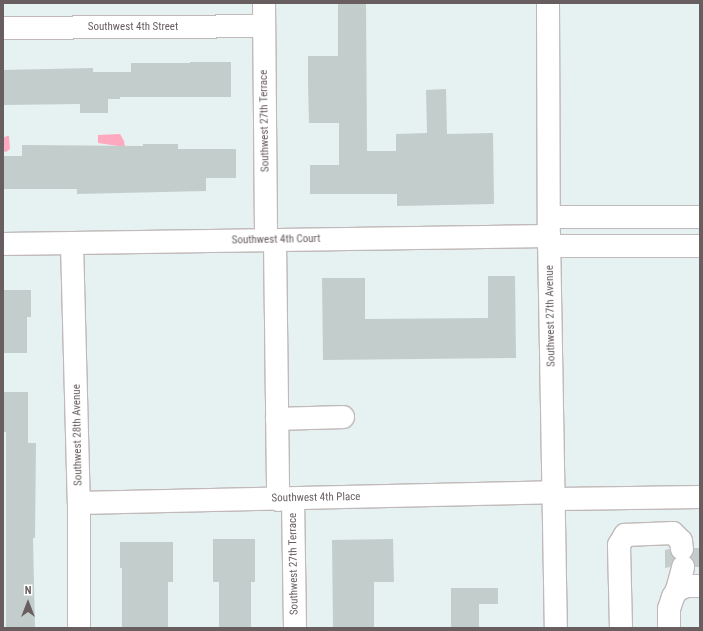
<!DOCTYPE html>
<style>
body{margin:0}
#map{position:relative;width:703px;height:631px;overflow:hidden;background:#e6f1f1;font-family:"Roboto Condensed",sans-serif}
div>[style]{position:absolute}
.water>*{inset:0;background:#ffa9c0}
.building>*{inset:0;background:#c3cdcc}
.roads{filter:drop-shadow(1px 0 #c1b9b9) drop-shadow(-1px 0 #c1b9b9) drop-shadow(0 1px #c1b9b9) drop-shadow(0 -1px #c1b9b9)}
.minor>*{height:22px;margin:-11px;padding:0 11px;transform-origin:11px;border-radius:11px;background:#fff}
span{translate:-50% -50%;white-space:nowrap;text-align:center;line-height:1.15;-webkit-text-stroke:4px #fff;paint-order:stroke}
.street-label{font-size:11px;color:#685e5f}
.frame{position:absolute;inset:0;border:4px solid #685e5f;pointer-events:none}
.north{position:absolute;left:8px;top:583px;width:40px;height:40px;-webkit-text-stroke:3px #fff;paint-order:stroke;rotate:0deg;font-size:11px;font-weight:700;line-height:16px;text-align:center;color:#685e5f}
.north::after{content:'';display:block;margin:auto;width:14px;height:18px;background:#685e5f;clip-path:polygon(50% 0,100% 100%,50% 72%,0 100%)}
</style>
<div id="map">
<div class="water">
<div style="clip-path:polygon(120px 134px,124px 141px,125px 147px,98px 143px,98px 135px)"></div>
<div style="clip-path:polygon(7px 136px,9px 136px,10px 149px,6px 152px,3px 151px,3px 138px)"></div>
</div>
<div class="building">
<div style="clip-path:polygon(338px 3px,366px 3px,367px 151px,396px 151px,396px 134px,427px 133px,426px 90px,446px 89px,447px 134px,493px 133px,494px 204px,397px 206px,397px 194px,310px 194px,310px 165px,339px 165px,339px 123px,309px 123px,308px 82px,308px 56px,338px 56px)"></div>
<div style="clip-path:polygon(190px 62px,231px 62px,231px 97px,120px 97px,120px 99px,108px 99px,108px 113px,80px 113px,80px 104px,3px 105px,3px 70px,93px 68px,93px 72px,131px 72px,131px 63px,190px 63px)"></div>
<div style="clip-path:polygon(143px 144px,178px 144px,178px 149px,236px 149px,236px 178px,206px 178px,206px 191px,77px 194px,77px 189px,3px 189px,3px 156px,22px 156px,22px 145px,143px 146px)"></div>
<div style="clip-path:polygon(488px 276px,515px 276px,516px 358px,323px 360px,322px 278px,365px 278px,365px 319px,488px 318px)"></div>
<div style="clip-path:polygon(3px 290px,31px 290px,31px 317px,27px 317px,27px 353px,3px 353px)"></div>
<div style="clip-path:polygon(3px 392px,28px 392px,28px 443px,36px 443px,35px 538px,33px 538px,35px 628px,6px 628px,6px 432px,3px 432px)"></div>
<div style="clip-path:polygon(213px 539px,255px 539px,255px 582px,251px 582px,251px 628px,219px 628px,219px 582px,213px 582px)"></div>
<div style="clip-path:polygon(393px 539px,394px 582px,374px 582px,374px 628px,333px 628px,332px 540px)"></div>
<div style="clip-path:polygon(120px 542px,173px 542px,173px 582px,168px 582px,168px 627px,122px 628px,122px 568px,120px 568px)"></div>
<div style="clip-path:polygon(694px 548px,700px 548px,700px 567px,695px 567px,691px 557px)"></div>
<div style="clip-path:polygon(669px 549px,674px 558px,670px 567px,665px 568px,665px 550px)"></div>
<div style="clip-path:polygon(451px 588px,498px 588px,498px 604px,479px 604px,479px 628px,451px 628px)"></div>
</div>
<div class="roads">
<div class="minor">
<div style="left:264px;top:3px;width:237px;rotate:89.5deg"></div>
<div style="left:548px;top:3px;width:233px;rotate:89.8deg"></div>
<div style="left:549px;top:236px;width:392px;rotate:89deg"></div>
<div style="left:3px;top:28px;width:260px;rotate:-0.4deg"></div>
<div style="left:549px;top:217px;width:151px"></div>
<div style="left:275px;top:240px;width:260px;rotate:89.3deg"></div>
<div style="left:72px;top:243px;width:260px;rotate:88.5deg"></div>
<div style="left:79px;top:503px;width:125px;rotate:90deg"></div>
<div style="left:3px;top:244px;width:546px;rotate:-0.84deg"></div>
<div style="left:549px;top:246px;width:151px"></div>
<div style="left:277px;top:419px;width:66px;rotate:-1.7deg"></div>
<div style="left:293px;top:499px;width:129px;rotate:89.1deg"></div>
<div style="left:554px;top:499px;width:146px;rotate:-0.8deg"></div>
<div style="left:79px;top:503px;width:474px;rotate:-1.3deg"></div>
<div style="left:677px;top:590px;width:24px;rotate:-75deg"></div>
<div style="left:621px;top:628px;width:83px;rotate:-91.4deg"></div>
<div style="left:619px;top:545px;width:12px;rotate:-59deg"></div>
<div style="left:625px;top:535px;width:48px;rotate:-2.4deg"></div>
<div style="left:673px;top:533px;width:11px;rotate:45deg"></div>
<div style="left:681px;top:541px;width:8px;rotate:83deg"></div>
<div style="left:669px;top:628px;width:19px;rotate:-90deg"></div>
<div style="left:669px;top:609px;width:13px;rotate:-72deg"></div>
<div style="left:673px;top:597px;width:8px;rotate:-60deg"></div>
<div style="left:677px;top:590px;width:11px;rotate:-22deg"></div>
<div style="left:687px;top:586px;width:13px"></div>
</div>
</div>
<div class="street-label">
<span style="left:133px;top:27px">Southwest 4th Street</span>
<span style="left:265px;top:121px;rotate:-91deg">Southwest 27th Terrace</span>
<span style="left:276px;top:240px;rotate:-1deg">Southwest 4th Court</span>
<span style="left:551px;top:316px;rotate:-91deg">Southwest 27th Avenue</span>
<span style="left:78px;top:435px;rotate:-91deg">Southwest 28th Avenue</span>
<span style="left:316px;top:498px;rotate:-1deg">Southwest 4th Place</span>
<span style="left:294px;top:564px;rotate:-91deg">Southwest 27th Terrace</span>
</div>
<div class="frame"></div>
<div class="north">N</div>
</div>
